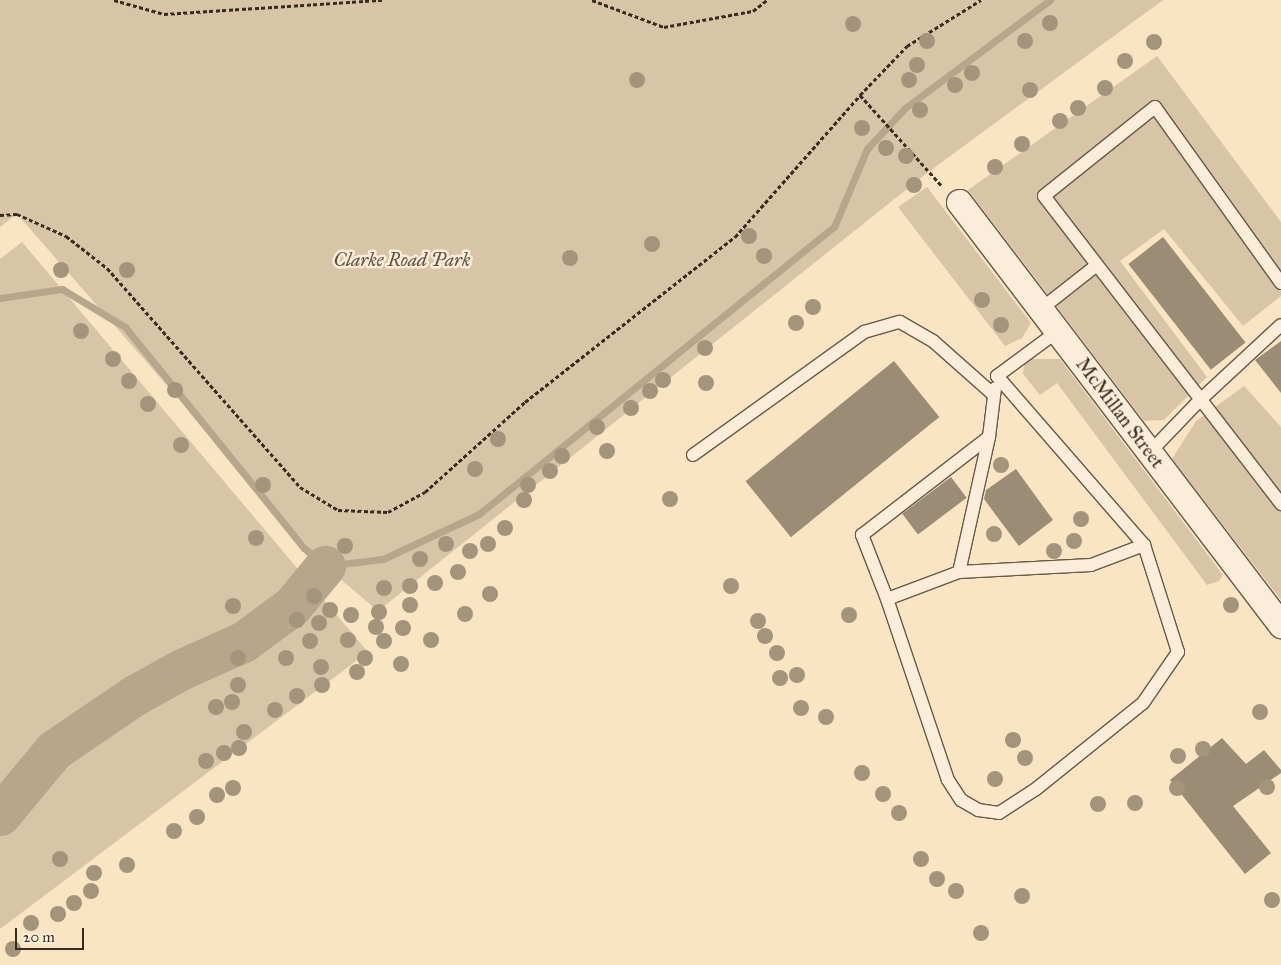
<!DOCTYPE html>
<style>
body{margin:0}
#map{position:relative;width:1281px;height:965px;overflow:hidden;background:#f9e4c4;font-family:"IM FELL Great Primer",serif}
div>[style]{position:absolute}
.green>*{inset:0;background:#d8c5a8}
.stream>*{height:7px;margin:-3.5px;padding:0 3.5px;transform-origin:3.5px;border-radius:3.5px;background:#b7a58c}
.river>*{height:41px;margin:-20.5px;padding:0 20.5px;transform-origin:20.5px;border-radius:20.5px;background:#b7a58c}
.building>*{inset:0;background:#9c8b75;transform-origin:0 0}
.path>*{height:3px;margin-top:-1.5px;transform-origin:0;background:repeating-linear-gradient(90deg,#382b20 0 4px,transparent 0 6.5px)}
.roads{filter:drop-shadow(1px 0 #685949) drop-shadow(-1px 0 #685949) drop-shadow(0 1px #685949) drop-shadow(0 -1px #685949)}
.lane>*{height:12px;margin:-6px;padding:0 6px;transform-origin:6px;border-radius:6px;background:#fbedd9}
.street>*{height:25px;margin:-12.5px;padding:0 12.5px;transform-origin:12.5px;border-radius:12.5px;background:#fbedd9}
.trees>*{width:16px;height:16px;margin:-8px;border-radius:50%;background:#a5947c}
span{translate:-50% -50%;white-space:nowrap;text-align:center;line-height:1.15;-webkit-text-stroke:5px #fbedd9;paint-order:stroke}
.park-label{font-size:19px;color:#605242;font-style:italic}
.street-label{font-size:19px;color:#382b20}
.scale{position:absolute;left:15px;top:928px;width:69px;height:22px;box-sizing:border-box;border:2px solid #382b20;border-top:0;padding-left:6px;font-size:15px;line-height:18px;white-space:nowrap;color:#382b20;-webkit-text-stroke:4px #fbedd9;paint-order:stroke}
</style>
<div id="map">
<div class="green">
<div style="clip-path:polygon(0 0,1163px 0,927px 173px,378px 611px,325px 566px,17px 214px,0 227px)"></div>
<div style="clip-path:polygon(1157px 56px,1281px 222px,1281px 296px,1243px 326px,1164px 229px,1120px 261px,1207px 377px,1164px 420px,1144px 421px,968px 190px)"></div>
<div style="clip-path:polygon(927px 187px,1031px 323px,1022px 338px,1005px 346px,898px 207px)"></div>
<div style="clip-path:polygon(22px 242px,368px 652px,0 929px,0 259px)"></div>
<div style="clip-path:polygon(1032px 359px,1060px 359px,1223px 575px,1219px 581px,1207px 585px,1057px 383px,1040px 395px,1023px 374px,1024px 364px)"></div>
<div style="clip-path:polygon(1244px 386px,1281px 427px,1281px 600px,1172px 459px,1196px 421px)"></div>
</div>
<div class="stream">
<div style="left:0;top:298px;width:63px;rotate:-8.3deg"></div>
<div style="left:62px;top:289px;width:74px;rotate:31.1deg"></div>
<div style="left:125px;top:327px;width:284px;rotate:51deg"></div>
<div style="left:304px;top:548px;width:28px;rotate:41deg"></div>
<div style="left:325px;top:566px;width:58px;rotate:-6.9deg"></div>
<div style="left:383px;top:559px;width:106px;rotate:-25.1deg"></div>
<div style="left:479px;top:514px;width:457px;rotate:-39deg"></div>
<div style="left:834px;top:227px;width:85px;rotate:-67.1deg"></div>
<div style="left:867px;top:149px;width:56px;rotate:-47.2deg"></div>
<div style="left:905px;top:108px;width:181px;rotate:-36.7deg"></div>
</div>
<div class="river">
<div style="left:0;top:815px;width:85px;rotate:-50.3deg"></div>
<div style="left:54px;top:750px;width:98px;rotate:-34.2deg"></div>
<div style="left:135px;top:695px;width:54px;rotate:-29deg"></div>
<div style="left:182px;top:669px;width:67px;rotate:-23.9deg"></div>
<div style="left:243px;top:642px;width:61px;rotate:-36.3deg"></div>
<div style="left:292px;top:606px;width:52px;rotate:-50.5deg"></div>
</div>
<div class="building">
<div style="left:1163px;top:237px;width:134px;height:44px;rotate:52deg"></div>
<div style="clip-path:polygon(1281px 341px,1281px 393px,1255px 360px)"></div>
<div style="left:894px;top:361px;width:72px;height:191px;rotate:51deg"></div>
<div style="clip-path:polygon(1016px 469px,1053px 520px,1019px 546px,984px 499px,986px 490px)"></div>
<div style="left:951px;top:477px;width:26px;height:61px;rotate:53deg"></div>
<div style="clip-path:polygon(1222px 738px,1246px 764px,1264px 750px,1281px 770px,1281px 773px,1233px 806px,1271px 853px,1245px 874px,1170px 780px)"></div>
</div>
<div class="path">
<div style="left:114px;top:0;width:52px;rotate:15.6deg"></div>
<div style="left:164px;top:14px;width:219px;rotate:-3.7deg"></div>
<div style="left:592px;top:0;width:77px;rotate:20.6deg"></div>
<div style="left:664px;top:27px;width:90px;rotate:-10.2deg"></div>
<div style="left:753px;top:11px;width:18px;rotate:-38deg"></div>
<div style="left:860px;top:95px;width:68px;rotate:-46.2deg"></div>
<div style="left:907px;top:46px;width:87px;rotate:-31.9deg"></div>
<div style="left:0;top:215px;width:17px;rotate:-3deg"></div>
<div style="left:17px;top:214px;width:54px;rotate:24.2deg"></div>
<div style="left:66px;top:236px;width:52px;rotate:38deg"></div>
<div style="left:107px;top:268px;width:292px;rotate:48.6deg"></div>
<div style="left:300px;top:487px;width:44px;rotate:31.2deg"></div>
<div style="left:338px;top:510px;width:50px;rotate:2.3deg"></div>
<div style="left:388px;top:512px;width:42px;rotate:-28.4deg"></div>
<div style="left:425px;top:492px;width:135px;rotate:-42deg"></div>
<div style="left:525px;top:402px;width:267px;rotate:-38.2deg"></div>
<div style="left:735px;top:237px;width:189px;rotate:-48.6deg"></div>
<div style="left:860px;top:95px;width:122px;rotate:48deg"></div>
</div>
<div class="roads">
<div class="lane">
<div style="left:1281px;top:283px;width:216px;rotate:-125.6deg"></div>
<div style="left:1155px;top:107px;width:142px;rotate:141.3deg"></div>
<div style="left:1044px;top:196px;width:389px;rotate:52.4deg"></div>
<div style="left:1041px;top:309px;width:71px;rotate:-38.2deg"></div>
<div style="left:989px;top:437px;width:138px;rotate:102.5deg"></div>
<div style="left:959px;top:572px;width:132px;rotate:-3deg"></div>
<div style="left:1091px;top:565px;width:57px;rotate:-20.7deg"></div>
<div style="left:1144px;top:545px;width:224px;rotate:-131deg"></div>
<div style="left:997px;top:376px;width:76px;rotate:-36.4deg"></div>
<div style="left:1149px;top:453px;width:74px;rotate:-46.1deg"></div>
<div style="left:1200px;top:400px;width:110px;rotate:-42.8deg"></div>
<div style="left:693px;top:455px;width:211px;rotate:-35.7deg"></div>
<div style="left:864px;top:332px;width:37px;rotate:-16deg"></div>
<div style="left:900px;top:322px;width:38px;rotate:30deg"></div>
<div style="left:933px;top:341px;width:81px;rotate:41.5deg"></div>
<div style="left:959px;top:572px;width:77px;rotate:159.4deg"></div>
<div style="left:887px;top:599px;width:69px;rotate:-111.3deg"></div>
<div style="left:862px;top:535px;width:160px;rotate:-37.7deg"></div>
<div style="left:989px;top:437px;width:49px;rotate:-83deg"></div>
<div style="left:887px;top:599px;width:191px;rotate:71.4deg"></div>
<div style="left:948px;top:780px;width:24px;rotate:57deg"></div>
<div style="left:961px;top:800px;width:20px;rotate:30deg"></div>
<div style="left:978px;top:810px;width:21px;rotate:8deg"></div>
<div style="left:999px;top:813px;width:44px;rotate:-33deg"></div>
<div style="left:1036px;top:789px;width:137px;rotate:-38.8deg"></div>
<div style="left:1143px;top:703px;width:62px;rotate:-55.5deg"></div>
<div style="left:1178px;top:652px;width:112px;rotate:-107.6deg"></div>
</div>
<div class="street">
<div style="left:959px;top:202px;width:532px;rotate:52.72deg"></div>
</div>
</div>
<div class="trees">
<div style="left:1050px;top:23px"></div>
<div style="left:853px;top:24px"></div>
<div style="left:927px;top:41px"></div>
<div style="left:1025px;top:41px"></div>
<div style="left:1154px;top:42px"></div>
<div style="left:1125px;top:61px"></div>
<div style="left:917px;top:65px"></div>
<div style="left:972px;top:73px"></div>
<div style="left:637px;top:80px"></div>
<div style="left:909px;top:80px"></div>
<div style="left:955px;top:85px"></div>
<div style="left:1105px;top:88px"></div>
<div style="left:1030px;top:90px"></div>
<div style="left:1078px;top:108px"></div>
<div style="left:920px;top:110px"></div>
<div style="left:1060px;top:121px"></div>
<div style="left:862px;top:128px"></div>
<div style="left:1022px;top:144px"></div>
<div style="left:886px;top:148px"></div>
<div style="left:906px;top:156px"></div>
<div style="left:995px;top:167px"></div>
<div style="left:914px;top:185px"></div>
<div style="left:749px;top:236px"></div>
<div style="left:652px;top:244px"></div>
<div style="left:764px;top:256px"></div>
<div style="left:570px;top:258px"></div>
<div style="left:61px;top:270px"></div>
<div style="left:127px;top:270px"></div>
<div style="left:982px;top:300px"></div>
<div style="left:813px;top:307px"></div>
<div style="left:796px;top:323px"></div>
<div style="left:1001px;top:325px"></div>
<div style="left:81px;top:331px"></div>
<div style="left:705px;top:348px"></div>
<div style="left:113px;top:359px"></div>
<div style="left:663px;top:380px"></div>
<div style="left:129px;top:381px"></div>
<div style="left:706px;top:383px"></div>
<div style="left:175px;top:390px"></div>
<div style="left:650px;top:391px"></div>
<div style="left:148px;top:404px"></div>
<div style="left:631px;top:408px"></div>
<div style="left:597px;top:427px"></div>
<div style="left:498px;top:439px"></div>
<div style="left:181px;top:445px"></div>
<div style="left:607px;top:451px"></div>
<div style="left:562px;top:456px"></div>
<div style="left:1001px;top:465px"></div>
<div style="left:475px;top:469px"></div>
<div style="left:550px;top:471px"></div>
<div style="left:263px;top:485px"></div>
<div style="left:528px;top:485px"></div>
<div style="left:670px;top:499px"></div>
<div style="left:524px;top:500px"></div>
<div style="left:1081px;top:519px"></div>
<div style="left:505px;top:528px"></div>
<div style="left:994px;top:534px"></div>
<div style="left:256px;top:538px"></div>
<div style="left:1074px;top:541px"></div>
<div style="left:446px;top:544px"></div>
<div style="left:488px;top:544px"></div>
<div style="left:345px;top:546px"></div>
<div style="left:470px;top:551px"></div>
<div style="left:1054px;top:551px"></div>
<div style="left:420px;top:559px"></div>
<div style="left:458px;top:572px"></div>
<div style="left:435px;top:583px"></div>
<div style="left:410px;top:586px"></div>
<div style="left:731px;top:586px"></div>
<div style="left:384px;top:588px"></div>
<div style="left:490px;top:594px"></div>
<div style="left:314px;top:596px"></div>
<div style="left:410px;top:605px"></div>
<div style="left:1231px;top:605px"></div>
<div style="left:233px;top:606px"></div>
<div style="left:330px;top:610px"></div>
<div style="left:379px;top:612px"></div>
<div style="left:465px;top:614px"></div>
<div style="left:351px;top:615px"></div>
<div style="left:849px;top:615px"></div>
<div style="left:297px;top:620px"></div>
<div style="left:758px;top:621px"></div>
<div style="left:319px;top:623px"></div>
<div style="left:376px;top:627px"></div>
<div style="left:403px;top:628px"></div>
<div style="left:765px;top:636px"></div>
<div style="left:348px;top:640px"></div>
<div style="left:431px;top:640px"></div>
<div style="left:310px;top:641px"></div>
<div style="left:384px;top:641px"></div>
<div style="left:777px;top:653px"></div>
<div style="left:238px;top:658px"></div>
<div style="left:286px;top:658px"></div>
<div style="left:365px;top:658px"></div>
<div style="left:401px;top:664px"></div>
<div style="left:321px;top:667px"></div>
<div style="left:357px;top:672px"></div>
<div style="left:797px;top:675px"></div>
<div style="left:780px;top:678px"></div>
<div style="left:238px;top:685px"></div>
<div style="left:322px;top:685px"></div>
<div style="left:297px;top:696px"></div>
<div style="left:232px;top:702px"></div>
<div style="left:216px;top:707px"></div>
<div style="left:801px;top:708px"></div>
<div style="left:275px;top:710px"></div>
<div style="left:1260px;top:712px"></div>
<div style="left:826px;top:717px"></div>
<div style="left:244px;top:732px"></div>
<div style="left:1013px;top:740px"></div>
<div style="left:239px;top:748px"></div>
<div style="left:1203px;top:749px"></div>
<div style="left:224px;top:753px"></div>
<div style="left:1178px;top:756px"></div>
<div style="left:1025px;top:758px"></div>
<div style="left:206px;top:761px"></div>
<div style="left:862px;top:773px"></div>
<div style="left:995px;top:779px"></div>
<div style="left:1267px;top:787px"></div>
<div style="left:233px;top:788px"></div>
<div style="left:1177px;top:788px"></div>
<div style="left:883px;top:794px"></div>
<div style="left:217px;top:795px"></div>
<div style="left:1135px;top:803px"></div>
<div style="left:1098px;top:804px"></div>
<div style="left:899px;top:813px"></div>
<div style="left:197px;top:817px"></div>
<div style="left:174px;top:831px"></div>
<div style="left:60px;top:859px"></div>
<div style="left:921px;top:859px"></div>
<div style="left:127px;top:865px"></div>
<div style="left:94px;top:873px"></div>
<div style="left:937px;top:879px"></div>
<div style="left:91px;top:891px"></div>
<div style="left:956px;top:891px"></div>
<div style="left:1022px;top:896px"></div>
<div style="left:1272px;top:900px"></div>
<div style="left:74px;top:903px"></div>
<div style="left:58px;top:914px"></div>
<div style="left:31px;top:923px"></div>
<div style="left:981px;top:933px"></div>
<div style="left:13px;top:949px"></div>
</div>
<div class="park-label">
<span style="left:402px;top:260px">Clarke Road Park</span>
</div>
<div class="street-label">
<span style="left:1120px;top:413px;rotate:53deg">McMillan Street</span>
</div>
<div class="scale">20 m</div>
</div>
